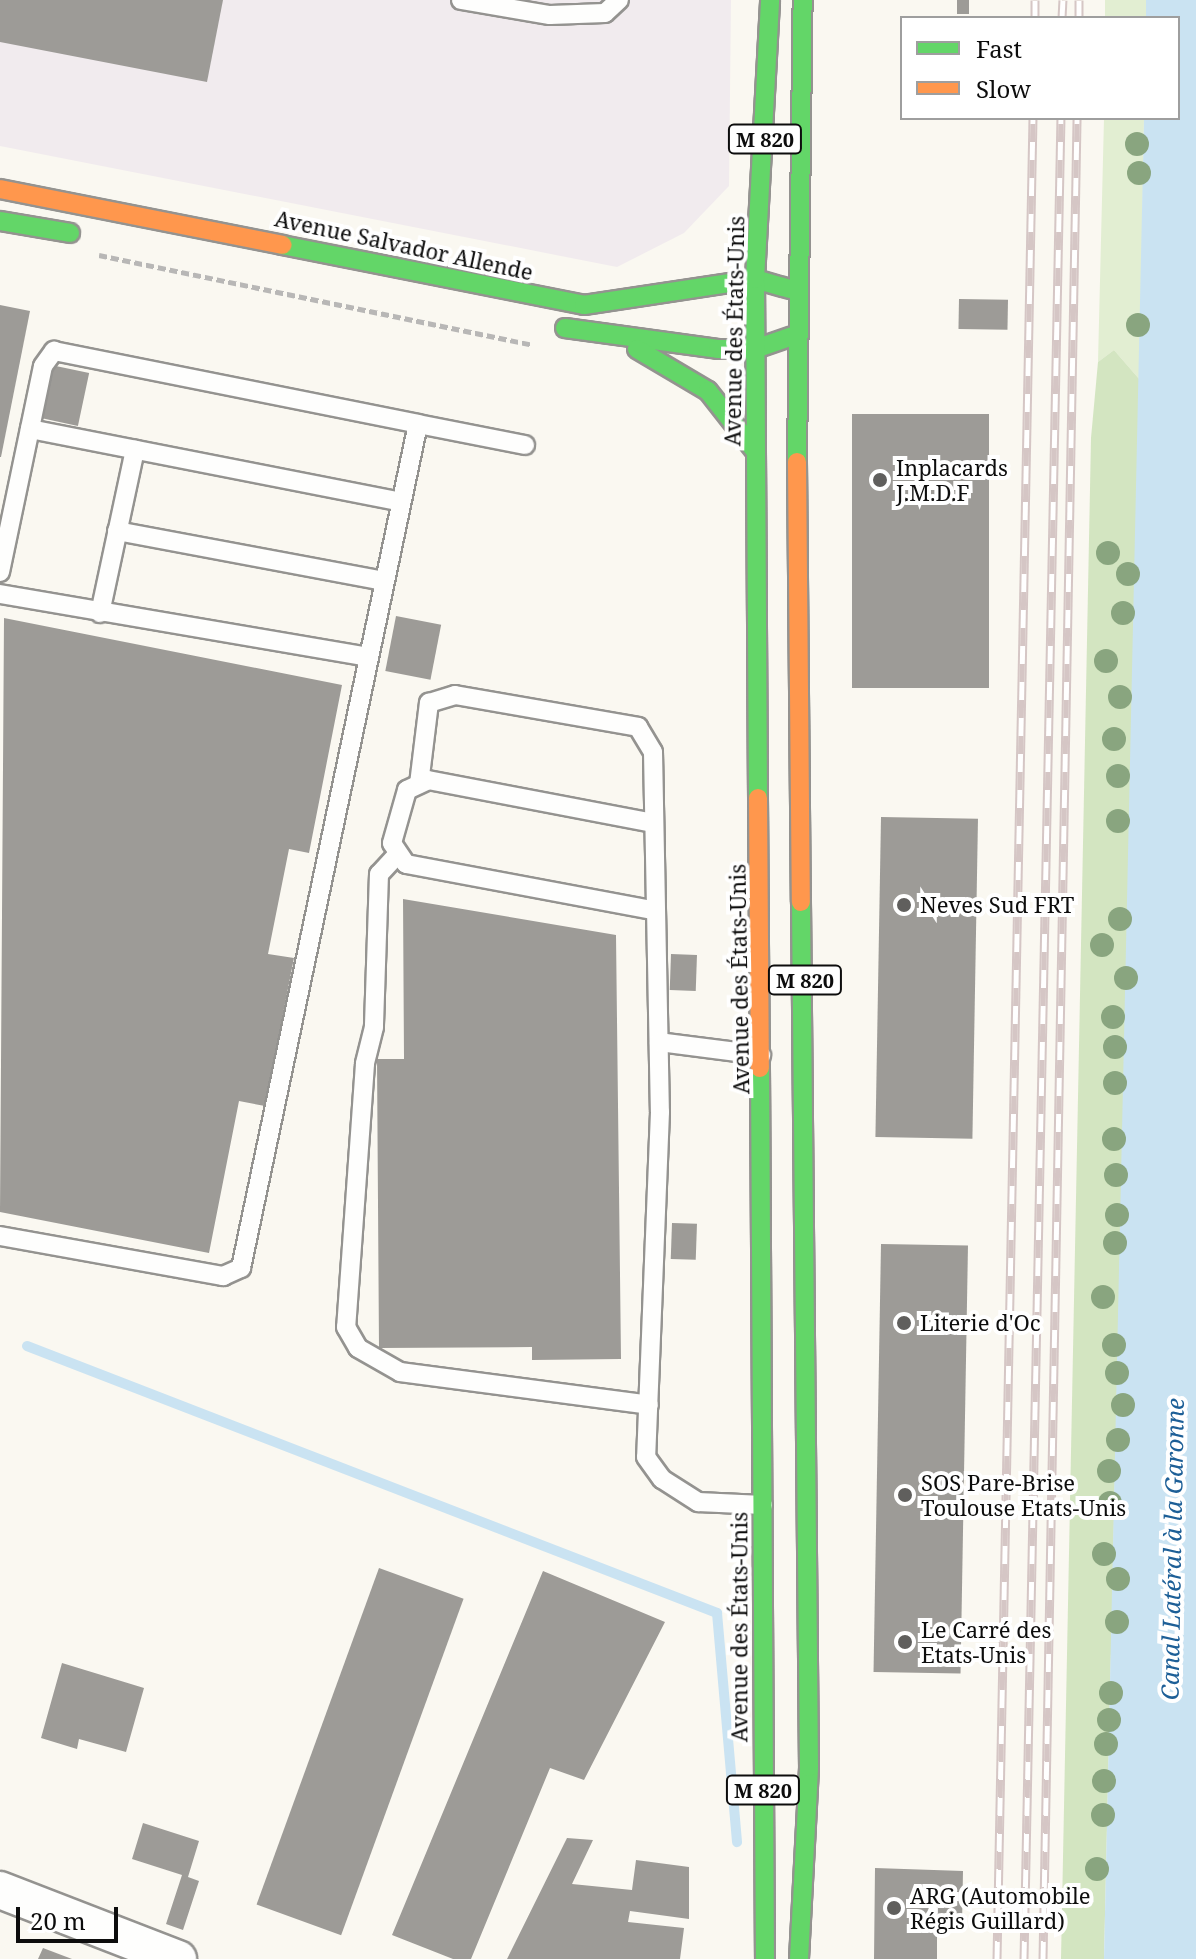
<!DOCTYPE html>
<meta charset="utf-8">
<style>
body{margin:0}
#map{position:relative;width:1196px;height:1959px;overflow:hidden;background:#faf8f1;font-family:"Noto Serif",serif}
div>[style]{position:absolute}
.industrial>*{inset:0;background:#f1ebee}
.green>*{inset:0;background:#e2eed2;transform-origin:0 0}
.forest>*{inset:0;background:#d3e5c1}
.water>*{inset:0;background:#cae3f2}
.stream>*{height:10px;margin:-5px;padding:0 5px;transform-origin:5px;border-radius:5px;background:#cae3f2}
.building>*{inset:0;background:#9d9b97;transform-origin:0 0}
.path>*{height:5px;margin-top:-2.5px;transform-origin:0;background:repeating-linear-gradient(90deg,#b8b7b6 0 8px,transparent 0 12px)}
.roads{filter:drop-shadow(2px 0 #949390) drop-shadow(-2px 0 #949390) drop-shadow(0 2px #949390) drop-shadow(0 -2px #949390)}
.lane>*{height:18px;margin:-9px;padding:0 9px;transform-origin:9px;border-radius:9px;background:#fefefd}
.street>*{height:36px;margin:-18px;padding:0 18px;transform-origin:18px;border-radius:18px;background:#fefefd}
.fast>*{height:18px;margin:-9px;padding:0 9px;transform-origin:9px;border-radius:9px;background:#63d668}
.slow>*{height:18px;margin:-9px;padding:0 9px;transform-origin:9px;border-radius:9px;background:#ff974d}
.rail>*{height:9px;margin-top:-4.5px;transform-origin:0;background:repeating-linear-gradient(90deg,#fff 0 18px,#d5c6c5 0 36px);box-sizing:border-box;border-block:2px solid #d5c6c5}
.trees>*{width:24px;height:24px;margin:-12px;border-radius:50%;background:#89a57f}
.dots>*{width:22px;height:22px;translate:-50% -50%;box-sizing:border-box;border:4px solid #fff;border-radius:50%}
span{translate:-50% -50%;white-space:nowrap;text-align:center;line-height:1.15;-webkit-text-stroke:8px #fff;paint-order:stroke}
.shield-label span{padding:2px 6px;background:#fff;border:2px solid;border-radius:6px;-webkit-text-stroke-width:0}
.shield-label{font-size:20px;color:#0d0d0d;font-weight:700}
.street-label{font-size:22px;color:#0d0d0d}
.poi-label{font-size:22px;color:#0d0d0d}
.left{translate:0 -50%;text-align:left}
.water-label{font-size:24px;color:#1d5f97;font-style:italic}
.legend{position:absolute;left:900px;top:16px;width:280px;height:104px;box-sizing:border-box;background:#fff;border:2px solid #9e9e9e;margin:0;padding:10px 14px;list-style:none;font-size:24px;color:#0d0d0d}
.legend li{display:flex;align-items:center;gap:16px;height:40px}
.legend b{width:40px;border:2px solid #9e9e9e}
.scale{position:absolute;left:16px;top:1907px;width:102px;height:36px;box-sizing:border-box;border:4px solid #0d0d0d;border-top:0;padding-left:10px;font-size:24px;line-height:28px;white-space:nowrap;color:#0d0d0d;-webkit-text-stroke:6px #fff;paint-order:stroke}
</style>
<div id="map">
<div class="industrial">
<div style="clip-path:polygon(0 0,731px 0,729px 186px,684px 233px,617px 267px,0 146px)"></div>
</div>
<div class="green">
<div style="left:1105px;top:0;width:41px;height:18px"></div>
<div style="clip-path:polygon(1104px 118px,1144px 118px,1140px 380px,1114px 350px,1098px 362px)"></div>
</div>
<div class="forest">
<div style="clip-path:polygon(1114px 350px,1140px 380px,1104px 1959px,1061px 1959px,1091px 438px,1098px 362px)"></div>
</div>
<div class="water">
<div style="clip-path:polygon(1146px 0,1196px 0,1196px 1959px,1104px 1959px,1144px 118px,1178px 118px,1178px 18px,1146px 18px)"></div>
</div>
<div class="stream">
<div style="left:27px;top:1346px;width:740px;rotate:21.15deg"></div>
<div style="left:717px;top:1613px;width:230px;rotate:85deg"></div>
</div>
<div class="building">
<div style="clip-path:polygon(0 0,223px 0,207px 82px,0 42px)"></div>
<div style="left:957px;top:0;width:12px;height:14px"></div>
<div style="left:959px;top:299px;width:49px;height:30px;rotate:1deg"></div>
<div style="clip-path:polygon(0 305px,30px 311px,1px 457px,0 457px)"></div>
<div style="left:51px;top:365px;width:39px;height:54px;rotate:12deg"></div>
<div style="left:852px;top:414px;width:137px;height:274px"></div>
<div style="left:396px;top:616px;width:46px;height:56px;rotate:11deg"></div>
<div style="clip-path:polygon(4px 618px,342px 685px,309px 853px,289px 849px,268px 954px,294px 958px,265px 1106px,239px 1101px,209px 1253px,0 1212px)"></div>
<div style="left:881px;top:817px;width:97px;height:320px;rotate:1deg"></div>
<div style="clip-path:polygon(403px 899px,616px 935px,621px 1359px,532px 1360px,532px 1347px,379px 1348px,377px 1059px,404px 1059px)"></div>
<div style="left:671px;top:954px;width:26px;height:36px;rotate:2deg"></div>
<div style="left:672px;top:1223px;width:25px;height:36px;rotate:2deg"></div>
<div style="left:881px;top:1244px;width:87px;height:428px;rotate:1deg"></div>
<div style="left:379px;top:1568px;width:90px;height:358px;rotate:20deg"></div>
<div style="clip-path:polygon(543px 1571px,665px 1622px,584px 1780px,550px 1768px,471px 1959px,453px 1959px,392px 1935px)"></div>
<div style="clip-path:polygon(62px 1663px,144px 1688px,126px 1752px,79px 1739px,77px 1749px,41px 1738px)"></div>
<div style="clip-path:polygon(143px 1823px,199px 1841px,188px 1877px,199px 1881px,183px 1930px,166px 1924px,182px 1875px,132px 1859px)"></div>
<div style="clip-path:polygon(567px 1838px,593px 1840px,572px 1884px,632px 1890px,636px 1860px,689px 1867px,689px 1919px,630px 1911px,628px 1922px,684px 1928px,680px 1959px,507px 1959px)"></div>
<div style="clip-path:polygon(875px 1868px,963px 1871px,962px 1925px,937px 1925px,937px 1959px,874px 1959px)"></div>
<div style="clip-path:polygon(43px 1948px,72px 1959px,38px 1959px)"></div>
</div>
<div class="path">
<div style="left:99px;top:255px;width:442px;rotate:11.7deg"></div>
</div>
<div class="roads">
<div class="lane">
<div style="left:461px;top:0;width:90px;rotate:9.6deg"></div>
<div style="left:550px;top:15px;width:55px;rotate:-2.1deg"></div>
<div style="left:605px;top:13px;width:19px;rotate:-43deg"></div>
<div style="left:30px;top:429px;width:378px;rotate:11.1deg"></div>
<div style="left:117px;top:531px;width:271px;rotate:10.6deg"></div>
<div style="left:0;top:572px;width:210px;rotate:-78.2deg"></div>
<div style="left:43px;top:366px;width:19px;rotate:-54deg"></div>
<div style="left:54px;top:351px;width:371px;rotate:11.3deg"></div>
<div style="left:0;top:594px;width:372px;rotate:9.7deg"></div>
<div style="left:100px;top:613px;width:167px;rotate:-77.9deg"></div>
<div style="left:419px;top:784px;width:82px;rotate:-83deg"></div>
<div style="left:429px;top:703px;width:27px;rotate:-17deg"></div>
<div style="left:455px;top:695px;width:186px;rotate:9.9deg"></div>
<div style="left:638px;top:727px;width:29px;rotate:59deg"></div>
<div style="left:653px;top:752px;width:360px;rotate:88.9deg"></div>
<div style="left:660px;top:1112px;width:345px;rotate:92.3deg"></div>
<div style="left:646px;top:1457px;width:27px;rotate:54deg"></div>
<div style="left:662px;top:1479px;width:43px;rotate:32.6deg"></div>
<div style="left:698px;top:1502px;width:65px;rotate:2.6deg"></div>
<div style="left:396px;top:856px;width:25px;rotate:133deg"></div>
<div style="left:379px;top:874px;width:153px;rotate:91.9deg"></div>
<div style="left:374px;top:1027px;width:38px;rotate:104deg"></div>
<div style="left:365px;top:1064px;width:264px;rotate:94.1deg"></div>
<div style="left:346px;top:1327px;width:24px;rotate:60deg"></div>
<div style="left:358px;top:1348px;width:48px;rotate:29.7deg"></div>
<div style="left:400px;top:1372px;width:251px;rotate:7.5deg"></div>
<div style="left:652px;top:910px;width:250px;rotate:-169.4deg"></div>
<div style="left:406px;top:864px;width:25px;rotate:-124deg"></div>
<div style="left:392px;top:843px;width:55px;rotate:-74.2deg"></div>
<div style="left:407px;top:790px;width:23px;rotate:-25deg"></div>
<div style="left:428px;top:780px;width:230px;rotate:10.8deg"></div>
<div style="left:659px;top:1042px;width:103px;rotate:7.3deg"></div>
<div style="left:0;top:1236px;width:227px;rotate:10.2deg"></div>
<div style="left:223px;top:1276px;width:20px;rotate:-24deg"></div>
<div style="left:241px;top:1268px;width:862px;rotate:-78.16deg"></div>
<div style="left:418px;top:424px;width:109px;rotate:11.1deg"></div>
</div>
<div class="street">
<div style="left:0;top:1890px;width:191px;rotate:21.2deg"></div>
</div>
<div class="fast">
<div style="left:0;top:221px;width:71px;rotate:9.7deg"></div>
<div style="left:282px;top:245px;width:308px;rotate:11.2deg"></div>
<div style="left:584px;top:305px;width:173px;rotate:-8.6deg"></div>
<div style="left:755px;top:279px;width:36px;rotate:16deg"></div>
<div style="left:565px;top:328px;width:154px;rotate:7.8deg"></div>
<div style="left:718px;top:349px;width:37px"></div>
<div style="left:755px;top:349px;width:39px;rotate:-19deg"></div>
<div style="left:637px;top:349px;width:82px;rotate:30.6deg"></div>
<div style="left:708px;top:391px;width:76px;rotate:51.9deg"></div>
<div style="left:797px;top:462px;width:462px;rotate:-89.3deg"></div>
<div style="left:758px;top:798px;width:519px;rotate:-90.33deg"></div>
<div style="left:755px;top:279px;width:279px;rotate:-86.9deg"></div>
<div style="left:760px;top:1068px;width:891px;rotate:89.68deg"></div>
<div style="left:799px;top:1959px;width:192px;rotate:-87deg"></div>
<div style="left:809px;top:1767px;width:865px;rotate:-90.53deg"></div>
</div>
<div class="slow">
<div style="left:0;top:189px;width:288px;rotate:11.2deg"></div>
<div style="left:797px;top:462px;width:440px;rotate:89.5deg"></div>
<div style="left:758px;top:798px;width:270px;rotate:89.6deg"></div>
</div>
</div>
<div class="rail">
<div style="left:1035px;top:18px;width:18px;rotate:-90deg"></div>
<div style="left:1062px;top:18px;width:18px;rotate:-87deg"></div>
<div style="left:1079px;top:18px;width:18px;rotate:-90deg"></div>
<div style="left:997px;top:1959px;width:1841px;rotate:-88.88deg"></div>
<div style="left:1024px;top:1959px;width:1841px;rotate:-88.85deg"></div>
<div style="left:1043px;top:1959px;width:1841px;rotate:-88.94deg"></div>
</div>
<div class="trees">
<div style="left:1137px;top:144px"></div>
<div style="left:1139px;top:173px"></div>
<div style="left:1138px;top:325px"></div>
<div style="left:1108px;top:553px"></div>
<div style="left:1128px;top:574px"></div>
<div style="left:1123px;top:613px"></div>
<div style="left:1106px;top:661px"></div>
<div style="left:1120px;top:697px"></div>
<div style="left:1114px;top:739px"></div>
<div style="left:1118px;top:776px"></div>
<div style="left:1118px;top:821px"></div>
<div style="left:1120px;top:919px"></div>
<div style="left:1102px;top:945px"></div>
<div style="left:1126px;top:978px"></div>
<div style="left:1113px;top:1017px"></div>
<div style="left:1115px;top:1047px"></div>
<div style="left:1115px;top:1083px"></div>
<div style="left:1114px;top:1139px"></div>
<div style="left:1116px;top:1175px"></div>
<div style="left:1117px;top:1215px"></div>
<div style="left:1115px;top:1243px"></div>
<div style="left:1103px;top:1297px"></div>
<div style="left:1114px;top:1345px"></div>
<div style="left:1117px;top:1373px"></div>
<div style="left:1123px;top:1405px"></div>
<div style="left:1118px;top:1440px"></div>
<div style="left:1109px;top:1471px"></div>
<div style="left:1110px;top:1503px"></div>
<div style="left:1104px;top:1554px"></div>
<div style="left:1118px;top:1579px"></div>
<div style="left:1117px;top:1622px"></div>
<div style="left:1111px;top:1693px"></div>
<div style="left:1109px;top:1720px"></div>
<div style="left:1106px;top:1744px"></div>
<div style="left:1104px;top:1781px"></div>
<div style="left:1103px;top:1815px"></div>
<div style="left:1097px;top:1869px"></div>
</div>
<div class="dots">
<div style="left:880px;top:480px;background:#605f5d"></div>
<div style="left:904px;top:905px;background:#605f5d"></div>
<div style="left:904px;top:1323px;background:#605f5d"></div>
<div style="left:905px;top:1495px;background:#605f5d"></div>
<div style="left:905px;top:1642px;background:#605f5d"></div>
<div style="left:894px;top:1908px;background:#605f5d"></div>
</div>
<div class="shield-label">
<span style="left:765px;top:139px">M 820</span>
<span style="left:805px;top:980px">M 820</span>
<span style="left:763px;top:1790px">M 820</span>
</div>
<div class="street-label">
<span style="left:404px;top:245px;rotate:12deg">Avenue Salvador Allende</span>
<span style="left:734px;top:331px;rotate:-89deg">Avenue des États-Unis</span>
<span style="left:739px;top:979px;rotate:-91deg">Avenue des États-Unis</span>
<span style="left:739px;top:1627px;rotate:-90deg">Avenue des États-Unis</span>
</div>
<div class="poi-label">
<span class="left" style="left:896px;top:480px">Inplacards<br>J.M.D.F</span>
<span class="left" style="left:920px;top:905px">Neves Sud FRT</span>
<span class="left" style="left:920px;top:1323px">Literie d'Oc</span>
<span class="left" style="left:921px;top:1495px">SOS Pare-Brise<br>Toulouse Etats-Unis</span>
<span class="left" style="left:921px;top:1642px">Le Carré des<br>Etats-Unis</span>
<span class="left" style="left:910px;top:1908px">ARG (Automobile<br>Régis Guillard)</span>
</div>
<div class="water-label">
<span style="left:1172px;top:1549px;rotate:-89deg">Canal Latéral à la Garonne</span>
</div>
<ul class="legend">
<li><b style="height:10px;background:#63d668"></b>Fast</li>
<li><b style="height:10px;background:#ff974d"></b>Slow</li>
</ul>
<div class="scale">20 m</div>
</div>
